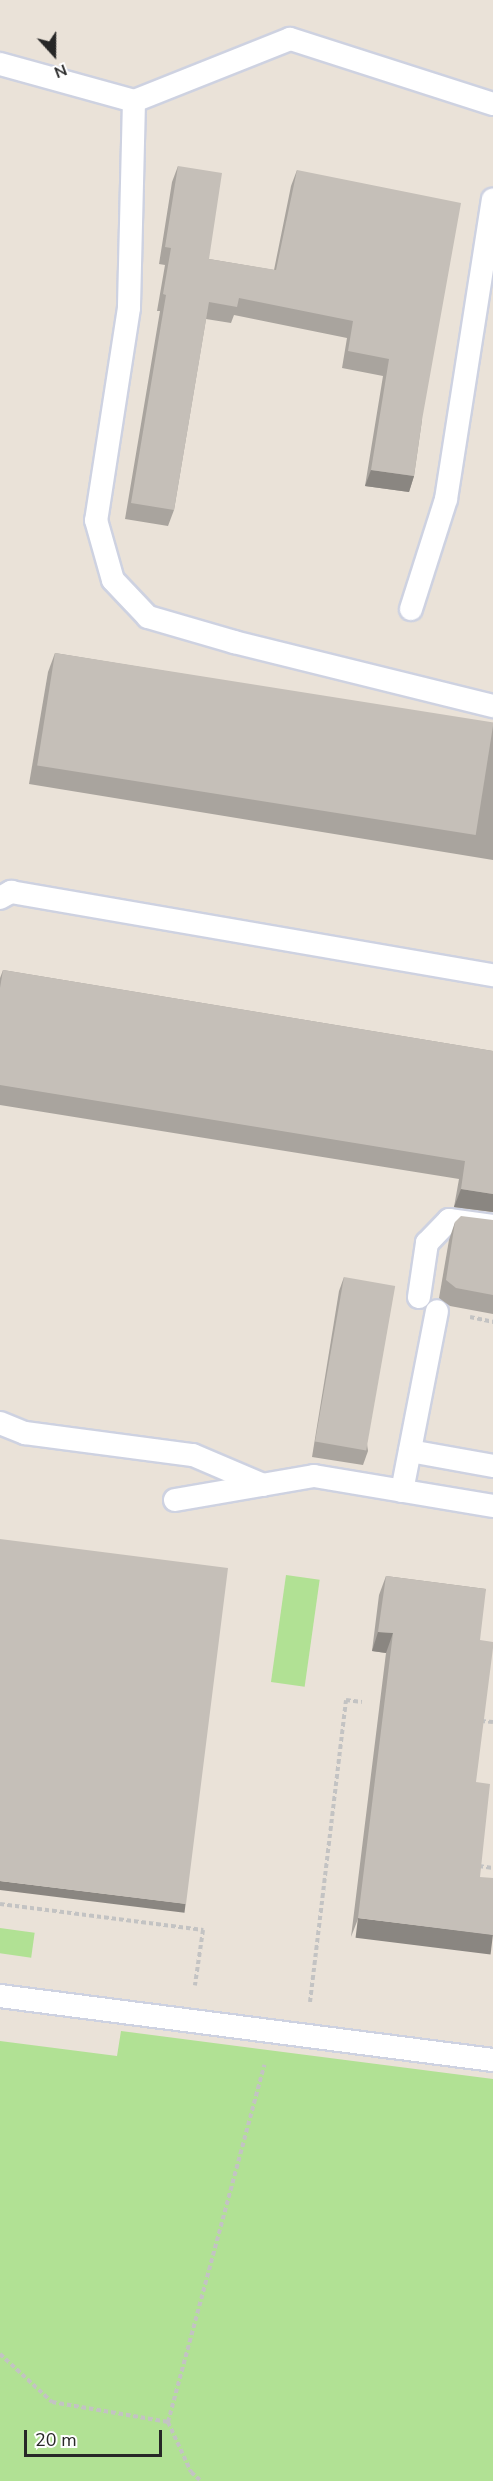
<!DOCTYPE html>
<style>
body{margin:0}
#map{position:relative;width:493px;height:2481px;overflow:hidden;background:#eae2d8;font-family:"Nunito Sans",sans-serif}
div>[style]{position:absolute}
.green>*{inset:0;background:#b1e194;transform-origin:0 0}
.path>*{height:4px;margin-top:-2px;transform-origin:0;background:repeating-linear-gradient(90deg,#c3c3c3 0 4.5px,transparent 0 7.5px)}
.roads{filter:drop-shadow(2px 0 #ced2e1) drop-shadow(-2px 0 #ced2e1) drop-shadow(0 2px #ced2e1) drop-shadow(0 -2px #ced2e1)}
.service>*{height:22px;margin:-11px;padding:0 11px;transform-origin:11px;border-radius:11px;background:#fff}
.wall>*{inset:0;background:#a9a49e}
.shaded-wall>*{inset:0;background:#8a8681;transform-origin:0 0}
.building>*{inset:0;background:#c5bfb8;transform-origin:0 0}
span{translate:-50% -50%;white-space:nowrap;text-align:center;line-height:1.15;-webkit-text-stroke:4.5px #fff;paint-order:stroke}
.north{position:absolute;left:24px;top:24px;width:60px;height:60px;-webkit-text-stroke:4px #fff;paint-order:stroke;rotate:159deg;font-size:16px;font-weight:700;line-height:24px;text-align:center;color:#272727}
.north::after{content:'';display:block;margin:auto;width:21px;height:27px;background:#272727;clip-path:polygon(50% 0,100% 100%,50% 72%,0 100%)}
.scale{position:absolute;left:24px;top:2430px;width:138px;height:27px;box-sizing:border-box;border:3px solid #272727;border-top:0;padding-left:8px;font-size:18px;line-height:21px;white-space:nowrap;color:#272727;-webkit-text-stroke:4px #fff;paint-order:stroke}
</style>
<div id="map">
<div class="green">
<div style="left:286px;top:1575px;width:34px;height:108px;rotate:8deg"></div>
<div style="left:0;top:1928px;width:35px;height:25px;rotate:8deg"></div>
<div style="clip-path:polygon(121px 2031px,493px 2079px,493px 2481px,0 2481px,0 2041px,117px 2056px)"></div>
</div>
<div class="path">
<div style="left:470px;top:1317px;width:24px;rotate:12deg"></div>
<div style="left:481px;top:1721px;width:12px;rotate:5deg"></div>
<div style="left:479px;top:1866px;width:14px;rotate:8deg"></div>
<div style="left:0;top:1904px;width:205px;rotate:7.3deg"></div>
<div style="left:203px;top:1930px;width:56px;rotate:98.3deg"></div>
<div style="left:310px;top:2002px;width:304px;rotate:-83.2deg"></div>
<div style="left:346px;top:1700px;width:16px;rotate:7deg"></div>
<div style="left:0;top:2354px;width:71px;rotate:42.7deg"></div>
<div style="left:52px;top:2402px;width:118px;rotate:9.8deg"></div>
<div style="left:168px;top:2422px;width:370px;rotate:-74.9deg"></div>
<div style="left:168px;top:2422px;width:55px;rotate:65.3deg"></div>
<div style="left:191px;top:2472px;width:13px;rotate:42deg"></div>
</div>
<div class="roads">
<div class="service">
<div style="left:0;top:64px;width:139px;rotate:15.4deg"></div>
<div style="left:493px;top:104px;width:213px;rotate:-162.2deg"></div>
<div style="left:290px;top:39px;width:168px;rotate:158.3deg"></div>
<div style="left:134px;top:101px;width:207px;rotate:91.4deg"></div>
<div style="left:129px;top:308px;width:215px;rotate:98.8deg"></div>
<div style="left:96px;top:520px;width:62px;rotate:74.2deg"></div>
<div style="left:113px;top:580px;width:51px;rotate:46.6deg"></div>
<div style="left:148px;top:617px;width:90px;rotate:16.2deg"></div>
<div style="left:234px;top:642px;width:267px;rotate:13.9deg"></div>
<div style="left:411px;top:609px;width:115px;rotate:-72.3deg"></div>
<div style="left:446px;top:499px;width:303px;rotate:-81.1deg"></div>
<div style="left:0;top:898px;width:13px;rotate:-29deg"></div>
<div style="left:11px;top:892px;width:489px;rotate:9.8deg"></div>
<div style="left:419px;top:1297px;width:55px;rotate:-81.6deg"></div>
<div style="left:427px;top:1243px;width:32px;rotate:-46deg"></div>
<div style="left:449px;top:1220px;width:44px;rotate:7.8deg"></div>
<div style="left:0;top:1423px;width:27px;rotate:22deg"></div>
<div style="left:25px;top:1433px;width:169px;rotate:7.5deg"></div>
<div style="left:193px;top:1455px;width:76px;rotate:23.2deg"></div>
<div style="left:410px;top:1451px;width:84px;rotate:10.2deg"></div>
<div style="left:402px;top:1491px;width:183px;rotate:-79deg"></div>
<div style="left:175px;top:1500px;width:141px;rotate:-9.8deg"></div>
<div style="left:314px;top:1476px;width:181px;rotate:9.5deg"></div>
<div style="left:0;top:1996px;width:497px;rotate:7.4deg"></div>
</div>
</div>
<div class="wall">
<div style="clip-path:polygon(178px 166px,209px 259px,274px 270px,291px 186px,297px 170px,422px 420px,414px 476px,409px 492px,365px 486px,383px 376px,342px 368px,347px 338px,234px 315px,231px 323px,206px 319px,174px 510px,168px 526px,125px 519px,160px 311px,157px 311px,165px 265px,159px 264px,172px 182px)"></div>
<div style="clip-path:polygon(55px 653px,493px 725px,493px 860px,29px 784px,48px 672px)"></div>
<div style="clip-path:polygon(3px 970px,493px 1051px,493px 1212px,454px 1207px,459px 1179px,0 1105px,0 978px)"></div>
<div style="clip-path:polygon(493px 1220px,493px 1314px,450px 1306px,439px 1298px,449px 1240px,455px 1222px)"></div>
<div style="clip-path:polygon(344px 1277px,368px 1451px,363px 1465px,312px 1457px,339px 1291px)"></div>
<div style="clip-path:polygon(386px 1576px,486px 1589px,351px 1937px,386px 1653px,372px 1651px,379px 1595px)"></div>
</div>
<div class="shaded-wall">
<div style="clip-path:polygon(371px 470px,414px 476px,409px 492px,365px 486px)"></div>
<div style="clip-path:polygon(461px 1189px,493px 1194px,493px 1212px,454px 1207px)"></div>
<div style="clip-path:polygon(378px 1632px,393px 1633px,386px 1653px,372px 1651px)"></div>
<div style="left:0;top:1881px;width:187px;height:9px;rotate:7deg"></div>
<div style="left:358px;top:1918px;width:136px;height:20px;rotate:7deg"></div>
</div>
<div class="building">
<div style="clip-path:polygon(178px 166px,222px 173px,209px 259px,276px 270px,297px 170px,461px 203px,422px 420px,414px 476px,371px 470px,389px 359px,348px 351px,353px 321px,239px 298px,237px 307px,209px 302px,174px 510px,131px 503px,166px 295px,163px 294px,171px 248px,165px 247px)"></div>
<div style="left:55px;top:653px;width:444px;height:114px;rotate:9deg"></div>
<div style="clip-path:polygon(3px 970px,493px 1051px,493px 1194px,461px 1189px,465px 1161px,0 1085px,0 988px)"></div>
<div style="clip-path:polygon(461px 1216px,493px 1220px,493px 1295px,456px 1288px,446px 1280px,455px 1222px)"></div>
<div style="left:344px;top:1277px;width:52px;height:167px;rotate:10deg"></div>
<div style="clip-path:polygon(0 1539px,228px 1568px,186px 1904px,0 1881px)"></div>
<div style="clip-path:polygon(386px 1576px,486px 1589px,480px 1640px,493px 1642px,493px 1648px,476px 1782px,490px 1784px,480px 1877px,493px 1878px,493px 1935px,358px 1918px,393px 1633px,378px 1632px)"></div>
</div>
<div class="north">N</div>
<div class="scale">20 m</div>
</div>
